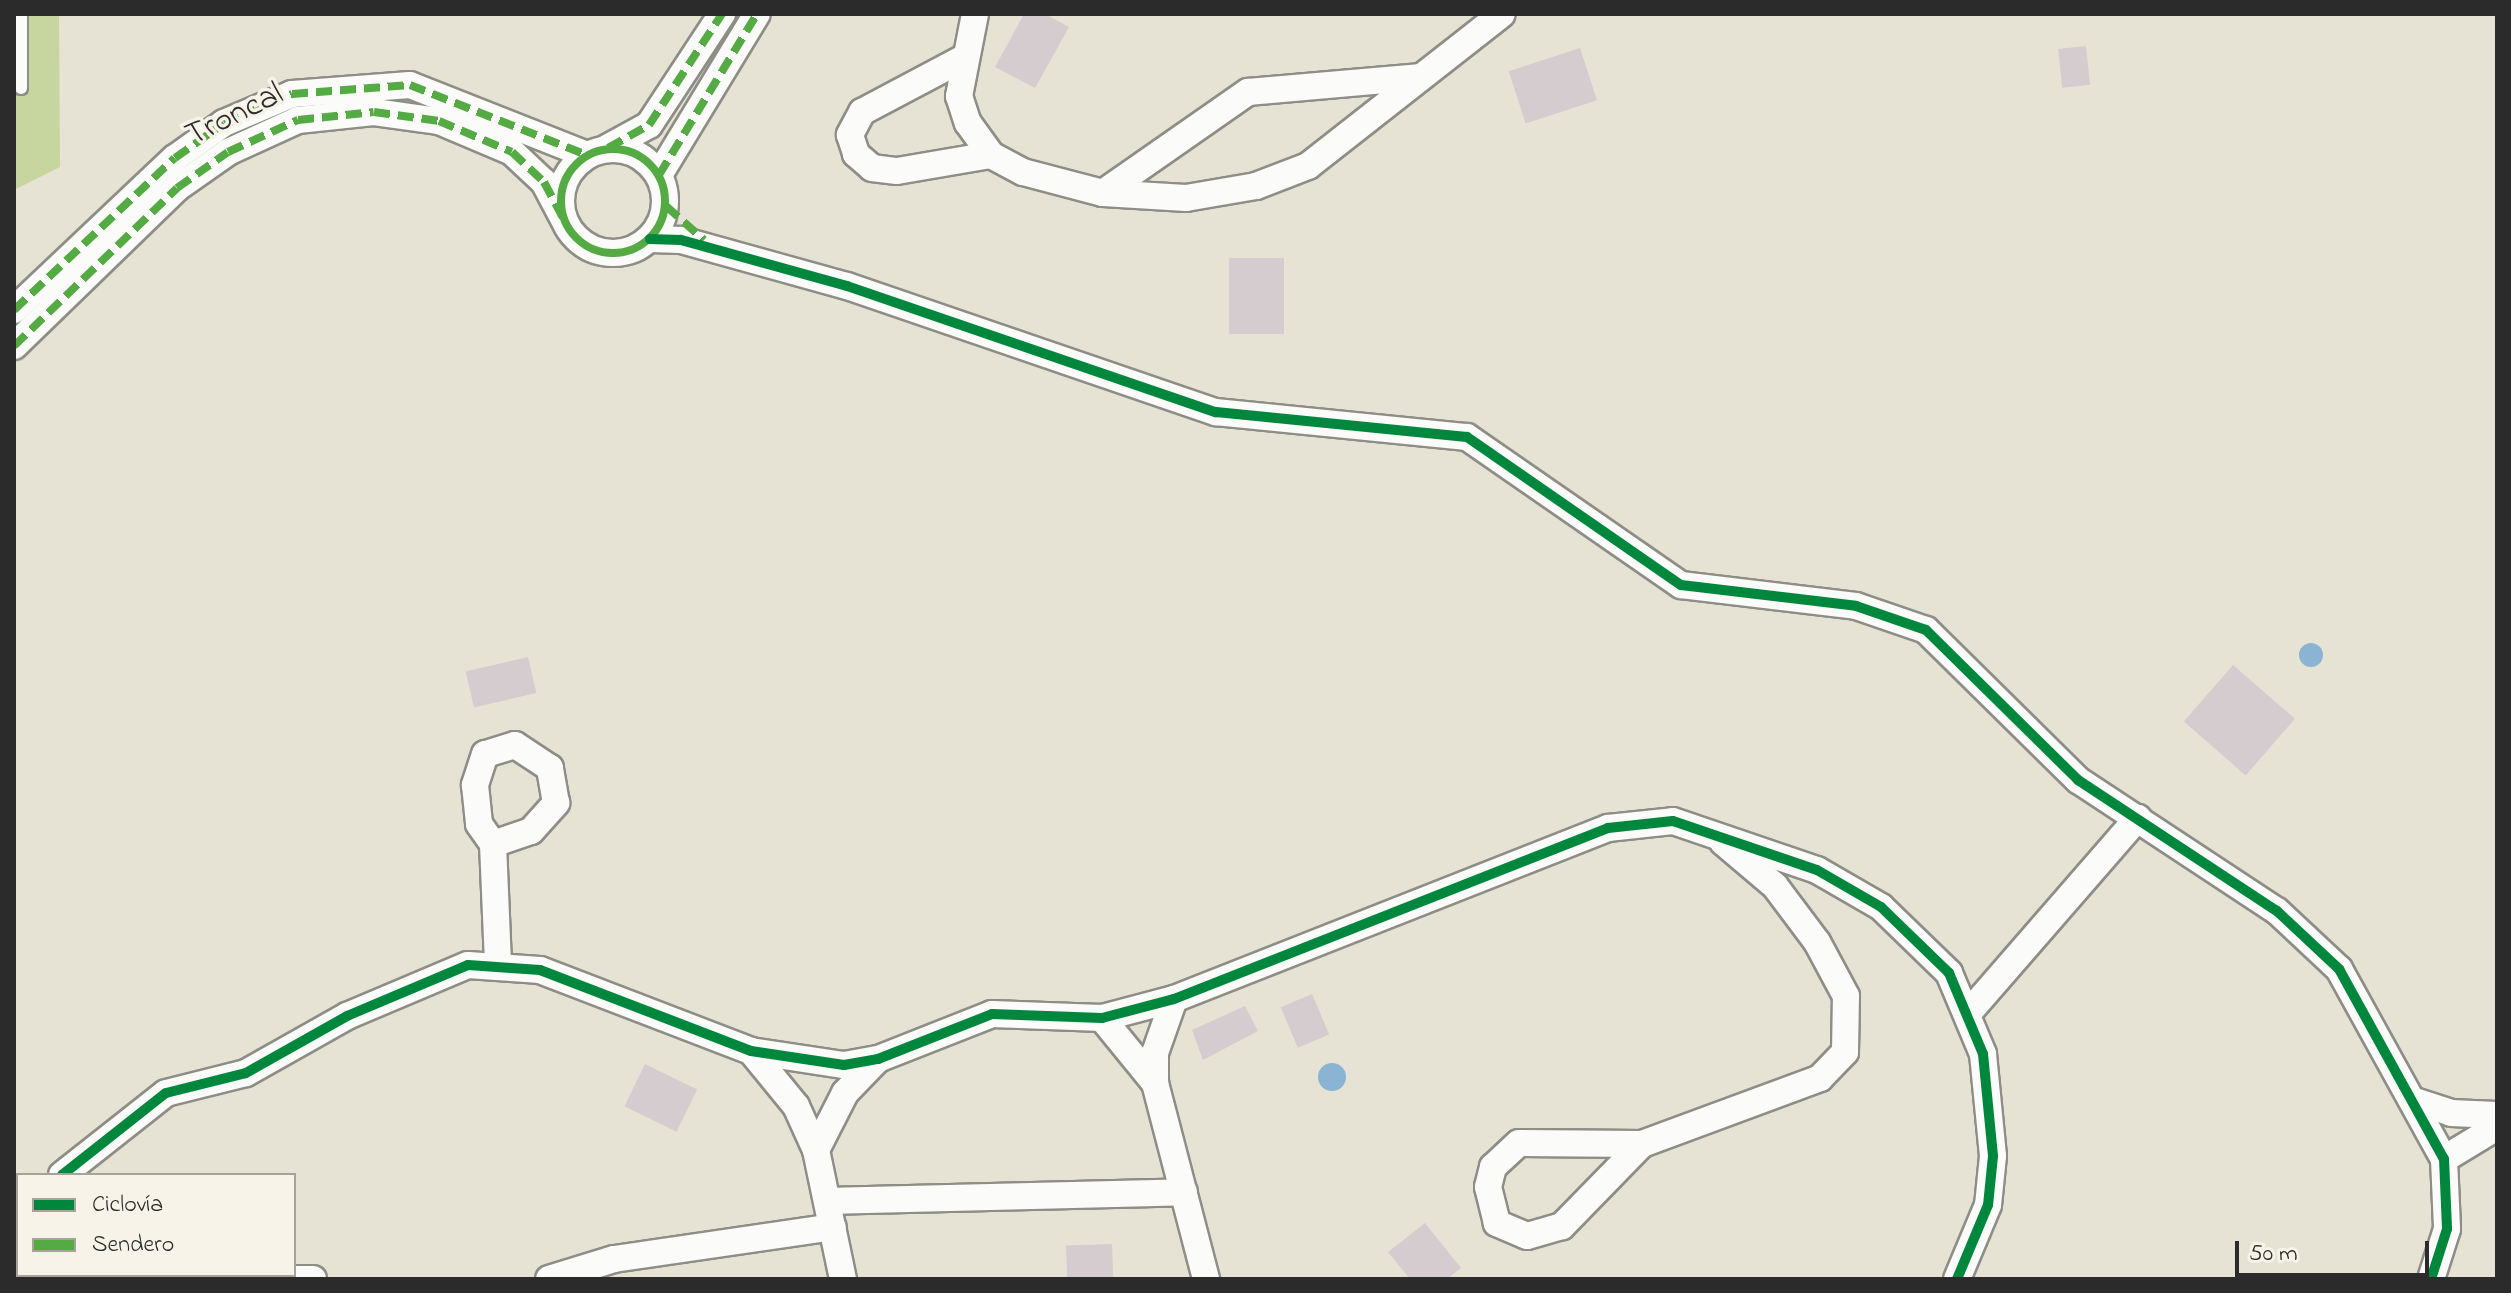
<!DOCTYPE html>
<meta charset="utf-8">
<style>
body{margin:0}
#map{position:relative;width:2511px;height:1293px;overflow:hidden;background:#e6e3d5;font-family:"Indie Flower",sans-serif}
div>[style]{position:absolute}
.green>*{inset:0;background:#c7d69f}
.water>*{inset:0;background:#8ab3d4}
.round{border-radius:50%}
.building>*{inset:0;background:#d4ccce;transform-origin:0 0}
.roads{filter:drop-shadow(2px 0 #8e8d86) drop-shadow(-2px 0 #8e8d86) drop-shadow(0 2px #8e8d86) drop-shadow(0 -2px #8e8d86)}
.lane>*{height:12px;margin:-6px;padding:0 6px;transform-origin:6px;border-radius:6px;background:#fbfbf9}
.street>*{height:26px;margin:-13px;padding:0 13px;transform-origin:13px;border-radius:13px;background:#fbfbf9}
.street>.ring{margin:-13px;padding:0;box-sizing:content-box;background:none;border:26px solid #fbfbf9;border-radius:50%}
.quiet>*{height:8px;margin-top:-4px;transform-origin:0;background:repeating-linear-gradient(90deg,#54ab44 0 16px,transparent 0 24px)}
.quiet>.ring{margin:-4px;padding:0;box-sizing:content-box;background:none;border:8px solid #54ab44;border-radius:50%}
.cycleway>*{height:10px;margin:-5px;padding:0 5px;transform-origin:5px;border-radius:5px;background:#00873e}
span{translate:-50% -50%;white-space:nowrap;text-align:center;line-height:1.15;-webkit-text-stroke:7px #f7f3e8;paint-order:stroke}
.street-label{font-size:34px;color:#2b2b2b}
.frame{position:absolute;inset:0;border:16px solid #2b2b2b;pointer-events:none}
.legend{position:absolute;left:16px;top:1173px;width:280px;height:104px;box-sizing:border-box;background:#f7f3e8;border:2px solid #a5a39c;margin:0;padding:10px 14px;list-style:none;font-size:24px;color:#2b2b2b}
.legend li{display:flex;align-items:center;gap:16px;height:40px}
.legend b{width:40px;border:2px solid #a5a39c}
.scale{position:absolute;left:2235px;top:1241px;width:194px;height:36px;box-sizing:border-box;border:4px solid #2b2b2b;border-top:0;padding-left:10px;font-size:24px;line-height:28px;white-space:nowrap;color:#2b2b2b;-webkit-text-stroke:6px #f7f3e8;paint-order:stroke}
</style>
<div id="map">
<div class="green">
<div style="clip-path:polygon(14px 14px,59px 14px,60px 167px,14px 190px)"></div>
</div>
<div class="water">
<div class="round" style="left:2299px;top:643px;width:24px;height:24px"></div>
<div class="round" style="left:1318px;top:1063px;width:28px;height:28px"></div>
</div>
<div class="building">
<div style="clip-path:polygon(1024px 14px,1045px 14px,1069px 27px,1035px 88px,995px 67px)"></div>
<div style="left:2086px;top:46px;width:39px;height:28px;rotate:84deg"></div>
<div style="left:1580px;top:48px;width:55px;height:75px;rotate:72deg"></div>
<div style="left:1229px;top:258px;width:55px;height:76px"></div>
<div style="left:528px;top:657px;width:37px;height:64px;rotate:77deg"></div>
<div style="left:2233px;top:665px;width:82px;height:75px;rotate:41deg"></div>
<div style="left:1312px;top:994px;width:44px;height:34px;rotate:67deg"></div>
<div style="clip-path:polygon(1245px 1006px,1258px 1031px,1203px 1060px,1192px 1030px)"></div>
<div style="left:645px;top:1064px;width:58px;height:47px;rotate:26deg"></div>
<div style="clip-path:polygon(1425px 1223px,1461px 1268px,1447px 1279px,1410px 1279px,1388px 1252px)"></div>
<div style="left:1112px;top:1244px;width:35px;height:46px;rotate:88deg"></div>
</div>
<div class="roads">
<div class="lane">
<div style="left:21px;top:88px;width:74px;rotate:-90deg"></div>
</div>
<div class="street">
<div style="left:975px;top:14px;width:84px;rotate:101deg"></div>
<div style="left:959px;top:96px;width:28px;rotate:72deg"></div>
<div style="left:968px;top:123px;width:39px;rotate:54deg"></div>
<div style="left:991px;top:155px;width:36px;rotate:28deg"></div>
<div style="left:1023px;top:172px;width:83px;rotate:14.7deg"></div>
<div style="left:1103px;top:193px;width:83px;rotate:3.4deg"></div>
<div style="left:1186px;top:198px;width:71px;rotate:-9.7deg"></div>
<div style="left:1256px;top:186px;width:56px;rotate:-21deg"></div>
<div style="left:1308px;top:166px;width:246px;rotate:-38.1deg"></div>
<div style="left:962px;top:59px;width:113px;rotate:152.1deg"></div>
<div style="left:862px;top:112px;width:26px;rotate:118deg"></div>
<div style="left:850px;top:135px;width:20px;rotate:72deg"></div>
<div style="left:856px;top:154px;width:21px;rotate:41deg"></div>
<div style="left:872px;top:168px;width:25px;rotate:7deg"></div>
<div style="left:897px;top:171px;width:95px;rotate:-9.7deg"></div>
<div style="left:607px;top:148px;width:48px;rotate:-28.7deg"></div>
<div style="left:649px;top:125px;width:133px;rotate:-56.7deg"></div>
<div class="ring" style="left:561px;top:149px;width:78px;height:78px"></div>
<div style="left:659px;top:175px;width:188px;rotate:-58.7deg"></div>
<div style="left:1103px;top:193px;width:177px;rotate:-34.9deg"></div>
<div style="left:1248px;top:92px;width:171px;rotate:-5deg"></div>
<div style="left:650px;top:239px;width:31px;rotate:2deg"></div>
<div style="left:681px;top:240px;width:172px;rotate:15.5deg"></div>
<div style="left:847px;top:286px;width:390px;rotate:18.9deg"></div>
<div style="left:1216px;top:412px;width:252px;rotate:5.7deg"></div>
<div style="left:1467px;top:437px;width:260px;rotate:34.7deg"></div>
<div style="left:1681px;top:585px;width:176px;rotate:6.8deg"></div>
<div style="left:1856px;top:606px;width:74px;rotate:18.9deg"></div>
<div style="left:1926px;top:630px;width:214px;rotate:44.6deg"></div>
<div style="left:2078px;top:780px;width:238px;rotate:33.4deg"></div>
<div style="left:2277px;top:911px;width:85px;rotate:43.1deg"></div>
<div style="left:2339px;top:969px;width:217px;rotate:61.1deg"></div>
<div style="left:2444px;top:1159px;width:70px;rotate:87.5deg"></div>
<div style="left:2447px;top:1229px;width:52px;rotate:107.7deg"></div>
<div style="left:14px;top:310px;width:221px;rotate:-43.4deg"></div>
<div style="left:175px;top:158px;width:60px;rotate:-35.5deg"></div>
<div style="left:224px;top:123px;width:74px;rotate:-23.1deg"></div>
<div style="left:292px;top:94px;width:118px;rotate:-4.4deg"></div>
<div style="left:410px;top:85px;width:190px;rotate:21.6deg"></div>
<div style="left:14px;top:346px;width:227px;rotate:-44.1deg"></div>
<div style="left:177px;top:188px;width:62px;rotate:-35.2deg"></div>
<div style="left:228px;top:152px;width:77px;rotate:-24.6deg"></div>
<div style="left:298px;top:120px;width:76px;rotate:-6deg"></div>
<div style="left:374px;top:112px;width:66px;rotate:7.9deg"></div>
<div style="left:439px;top:121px;width:79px;rotate:23deg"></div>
<div style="left:512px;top:152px;width:44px;rotate:43.2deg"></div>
<div style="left:544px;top:182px;width:40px;rotate:62deg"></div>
<div style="left:493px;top:844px;width:40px;rotate:-18.9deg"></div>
<div style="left:531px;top:831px;width:38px;rotate:-48deg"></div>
<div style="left:556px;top:803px;width:36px;rotate:-100deg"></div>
<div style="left:550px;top:768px;width:42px;rotate:-146.7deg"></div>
<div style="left:515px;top:745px;width:31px;rotate:163deg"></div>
<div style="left:485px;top:754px;width:33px;rotate:108deg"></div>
<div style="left:475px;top:785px;width:39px;rotate:84deg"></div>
<div style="left:479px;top:824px;width:24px;rotate:55deg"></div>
<div style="left:493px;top:844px;width:119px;rotate:87.6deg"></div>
<div style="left:1970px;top:1011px;width:256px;rotate:-49deg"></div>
<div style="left:1102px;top:1018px;width:84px;rotate:50.8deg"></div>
<div style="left:1155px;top:1083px;width:203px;rotate:75.4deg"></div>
<div style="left:751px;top:1051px;width:71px;rotate:50.7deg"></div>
<div style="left:796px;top:1106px;width:48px;rotate:65.6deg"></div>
<div style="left:816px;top:1150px;width:132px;rotate:78.2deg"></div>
<div style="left:1155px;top:1083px;width:30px;rotate:-90deg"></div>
<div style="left:1155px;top:1053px;width:57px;rotate:-70.6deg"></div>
<div style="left:2415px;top:1101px;width:38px;rotate:18deg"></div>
<div style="left:2451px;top:1113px;width:46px;rotate:2.5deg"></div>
<div style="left:1642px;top:1144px;width:115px;rotate:134.3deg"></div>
<div style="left:1562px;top:1226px;width:36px;rotate:164deg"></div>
<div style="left:1527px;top:1236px;width:33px;rotate:-157deg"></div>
<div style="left:1497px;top:1223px;width:37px;rotate:-104deg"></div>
<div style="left:1488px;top:1187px;width:21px;rotate:-76deg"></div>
<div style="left:1493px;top:1167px;width:35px;rotate:-43deg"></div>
<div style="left:1519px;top:1143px;width:123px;rotate:0.5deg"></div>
<div style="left:1642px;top:1144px;width:190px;rotate:-20.3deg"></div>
<div style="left:1820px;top:1078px;width:36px;rotate:-46deg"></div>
<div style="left:1845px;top:1052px;width:56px;rotate:-89deg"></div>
<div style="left:1846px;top:996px;width:61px;rotate:-118.2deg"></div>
<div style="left:1817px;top:942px;width:70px;rotate:-126.9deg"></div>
<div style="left:1775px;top:886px;width:68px;rotate:-139.8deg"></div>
<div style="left:816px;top:1150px;width:64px;rotate:-63deg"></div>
<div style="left:845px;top:1093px;width:47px;rotate:-45.9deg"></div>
<div style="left:2444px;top:1159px;width:62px;rotate:-31.1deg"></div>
<div style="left:62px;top:1175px;width:132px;rotate:-38.3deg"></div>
<div style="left:166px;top:1093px;width:82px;rotate:-14deg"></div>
<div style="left:246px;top:1073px;width:116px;rotate:-29.4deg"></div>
<div style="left:347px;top:1016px;width:131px;rotate:-22.9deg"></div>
<div style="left:468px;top:965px;width:72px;rotate:4deg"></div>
<div style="left:540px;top:970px;width:226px;rotate:21deg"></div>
<div style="left:751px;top:1051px;width:94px;rotate:8.6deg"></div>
<div style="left:844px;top:1065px;width:35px;rotate:-10deg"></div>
<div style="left:878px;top:1059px;width:123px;rotate:-21.5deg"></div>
<div style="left:992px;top:1014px;width:110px;rotate:2.1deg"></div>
<div style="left:1102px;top:1018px;width:74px;rotate:-14.8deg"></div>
<div style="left:1174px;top:999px;width:466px;rotate:-21.5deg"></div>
<div style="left:1608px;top:828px;width:65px;rotate:-6.1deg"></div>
<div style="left:1673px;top:821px;width:152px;rotate:18.8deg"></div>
<div style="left:1817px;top:870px;width:74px;rotate:30deg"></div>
<div style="left:1881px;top:907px;width:95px;rotate:44.1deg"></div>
<div style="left:1949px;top:973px;width:88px;rotate:67.2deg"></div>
<div style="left:1983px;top:1054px;width:102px;rotate:84.4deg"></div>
<div style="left:1993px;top:1156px;width:49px;rotate:95.8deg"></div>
<div style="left:1988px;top:1205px;width:80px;rotate:112.7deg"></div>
<div style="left:14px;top:1198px;width:4px;rotate:-14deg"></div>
<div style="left:828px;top:1201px;width:356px;rotate:-1.4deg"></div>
<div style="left:14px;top:1273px;width:12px;rotate:31deg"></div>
<div style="left:297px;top:1279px;width:16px"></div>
<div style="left:549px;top:1279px;width:68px;rotate:-17.1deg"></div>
<div style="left:614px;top:1259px;width:221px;rotate:-8.3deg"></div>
</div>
</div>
<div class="quiet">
<div style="left:608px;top:148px;width:47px;rotate:-29.3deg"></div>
<div style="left:649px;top:125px;width:133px;rotate:-56.7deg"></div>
<div class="ring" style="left:561px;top:149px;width:96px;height:96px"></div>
<div style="left:659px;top:175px;width:188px;rotate:-58.7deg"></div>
<div style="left:666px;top:206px;width:51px;rotate:41.8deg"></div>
<div style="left:14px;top:310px;width:221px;rotate:-43.4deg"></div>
<div style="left:175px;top:158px;width:60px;rotate:-35.5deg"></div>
<div style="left:224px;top:123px;width:74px;rotate:-23.1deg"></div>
<div style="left:292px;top:94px;width:118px;rotate:-4.4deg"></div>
<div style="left:410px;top:85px;width:190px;rotate:21.6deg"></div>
<div style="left:14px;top:346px;width:227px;rotate:-44.1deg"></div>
<div style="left:177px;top:188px;width:62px;rotate:-35.2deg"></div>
<div style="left:228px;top:152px;width:77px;rotate:-24.6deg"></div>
<div style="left:298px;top:120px;width:76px;rotate:-6deg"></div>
<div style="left:374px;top:112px;width:66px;rotate:7.9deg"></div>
<div style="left:439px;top:121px;width:79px;rotate:23deg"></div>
<div style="left:512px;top:152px;width:44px;rotate:43.2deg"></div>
<div style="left:544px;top:182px;width:40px;rotate:62deg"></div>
</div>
<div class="cycleway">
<div style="left:650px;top:239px;width:31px;rotate:2deg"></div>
<div style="left:681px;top:240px;width:172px;rotate:15.5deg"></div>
<div style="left:847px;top:286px;width:390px;rotate:18.9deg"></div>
<div style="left:1216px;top:412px;width:252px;rotate:5.7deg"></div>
<div style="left:1467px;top:437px;width:260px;rotate:34.7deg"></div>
<div style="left:1681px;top:585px;width:176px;rotate:6.8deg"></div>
<div style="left:1856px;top:606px;width:74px;rotate:18.9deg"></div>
<div style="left:1926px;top:630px;width:214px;rotate:44.6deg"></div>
<div style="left:2078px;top:780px;width:238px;rotate:33.4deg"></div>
<div style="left:2277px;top:911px;width:85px;rotate:43.1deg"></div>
<div style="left:2339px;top:969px;width:217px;rotate:61.1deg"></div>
<div style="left:2444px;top:1159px;width:70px;rotate:87.5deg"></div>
<div style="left:2447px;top:1229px;width:52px;rotate:107.7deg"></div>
<div style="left:62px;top:1175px;width:132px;rotate:-38.3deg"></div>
<div style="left:166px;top:1093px;width:82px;rotate:-14deg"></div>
<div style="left:246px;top:1073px;width:116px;rotate:-29.4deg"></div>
<div style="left:347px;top:1016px;width:131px;rotate:-22.9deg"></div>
<div style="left:468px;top:965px;width:72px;rotate:4deg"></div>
<div style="left:540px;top:970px;width:226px;rotate:21deg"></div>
<div style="left:751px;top:1051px;width:94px;rotate:8.6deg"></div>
<div style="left:844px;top:1065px;width:35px;rotate:-10deg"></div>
<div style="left:878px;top:1059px;width:123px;rotate:-21.5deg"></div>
<div style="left:992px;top:1014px;width:110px;rotate:2.1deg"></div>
<div style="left:1102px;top:1018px;width:74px;rotate:-14.8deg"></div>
<div style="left:1174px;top:999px;width:466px;rotate:-21.5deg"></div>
<div style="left:1608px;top:828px;width:65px;rotate:-6.1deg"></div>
<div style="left:1673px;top:821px;width:152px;rotate:18.8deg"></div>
<div style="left:1817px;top:870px;width:74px;rotate:30deg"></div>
<div style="left:1881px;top:907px;width:95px;rotate:44.1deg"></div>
<div style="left:1949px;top:973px;width:88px;rotate:67.2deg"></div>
<div style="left:1983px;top:1054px;width:102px;rotate:84.4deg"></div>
<div style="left:1993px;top:1156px;width:49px;rotate:95.8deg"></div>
<div style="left:1988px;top:1205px;width:80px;rotate:112.7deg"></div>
</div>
<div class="street-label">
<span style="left:235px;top:116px;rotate:-26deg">Troncal</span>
</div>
<div class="frame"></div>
<ul class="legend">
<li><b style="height:10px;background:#00873e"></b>Ciclovía</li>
<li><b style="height:10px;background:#54ab44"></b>Sendero</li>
</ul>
<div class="scale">50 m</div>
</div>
